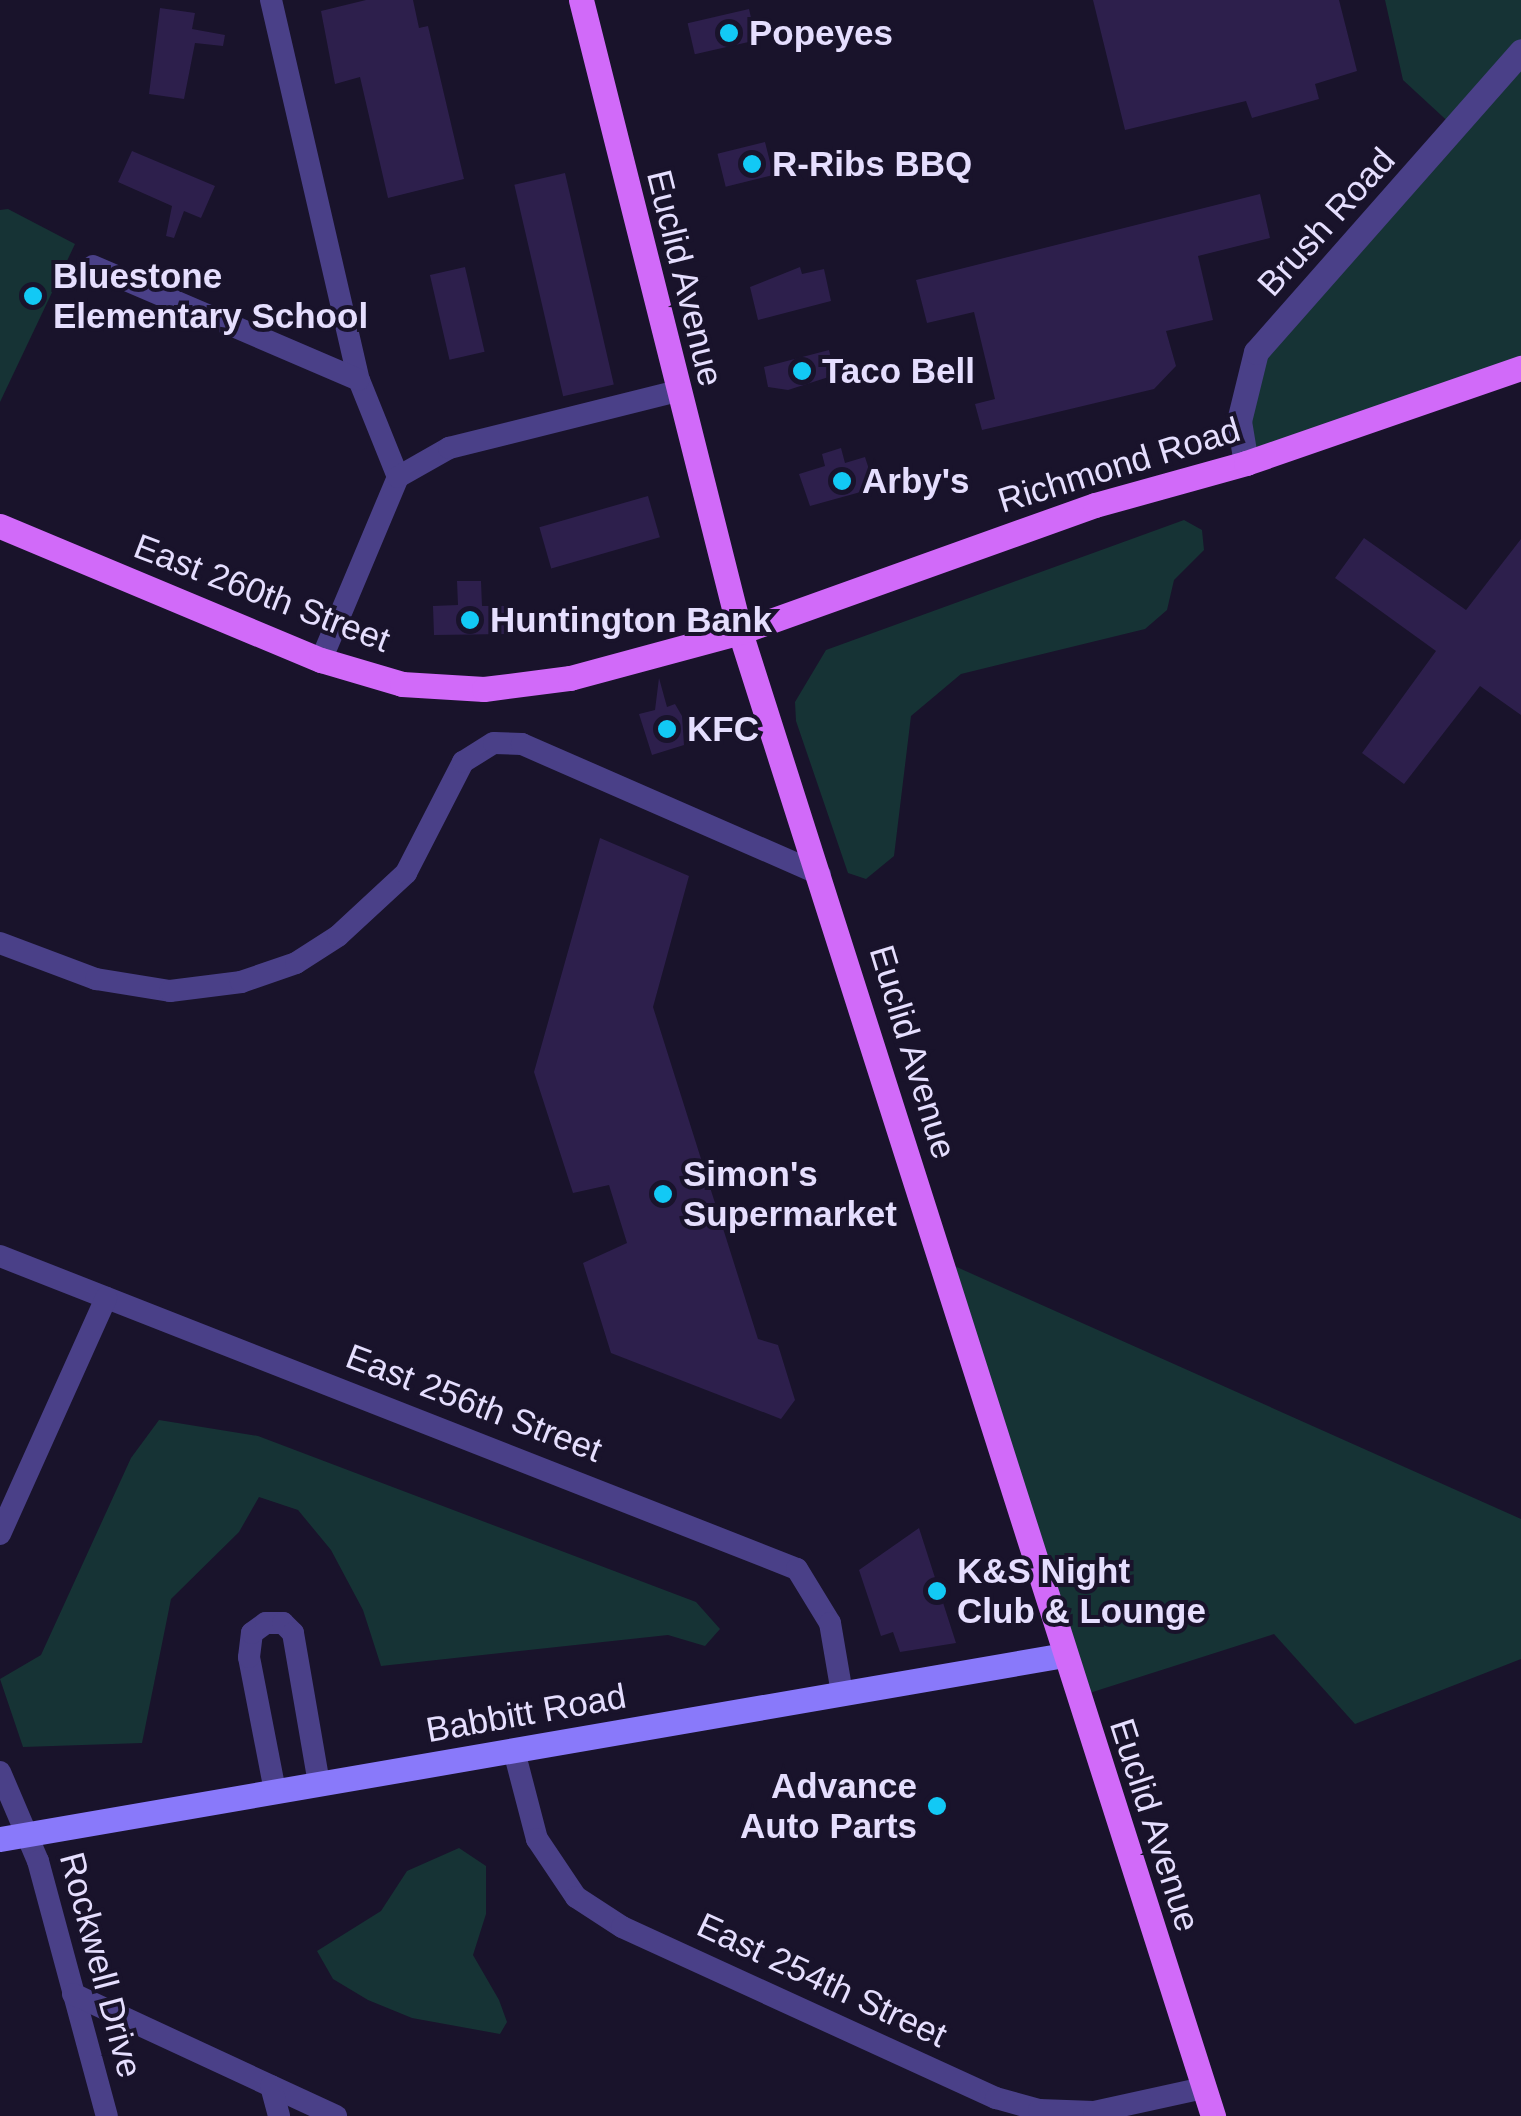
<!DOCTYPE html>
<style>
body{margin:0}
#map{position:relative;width:1521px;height:2116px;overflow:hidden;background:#19132b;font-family:Helvetica,sans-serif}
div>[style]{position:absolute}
.green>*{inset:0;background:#163335}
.building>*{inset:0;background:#2d1f4c;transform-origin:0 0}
.minor>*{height:22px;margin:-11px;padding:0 11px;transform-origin:11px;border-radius:11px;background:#4a4088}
.tertiary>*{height:25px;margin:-12.5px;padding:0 12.5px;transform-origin:12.5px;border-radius:12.5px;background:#4a4088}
.secondary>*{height:25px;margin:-12.5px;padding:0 12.5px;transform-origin:12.5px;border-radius:12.5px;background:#8979fa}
.primary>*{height:25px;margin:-12.5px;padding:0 12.5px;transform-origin:12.5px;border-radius:12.5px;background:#d16af9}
.dots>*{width:28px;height:28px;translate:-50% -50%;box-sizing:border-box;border:5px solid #19132b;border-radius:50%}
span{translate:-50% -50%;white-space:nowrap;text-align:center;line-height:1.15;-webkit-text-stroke:8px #19132b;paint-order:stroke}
.poi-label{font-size:35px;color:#e5defe;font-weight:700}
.left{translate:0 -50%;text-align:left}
.right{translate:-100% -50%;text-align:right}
.street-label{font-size:35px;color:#e5defe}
</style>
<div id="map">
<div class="green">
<div style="clip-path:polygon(1385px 0,1521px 0,1521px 368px,1246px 463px,1246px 376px,1455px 128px,1403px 80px)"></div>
<div style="clip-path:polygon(8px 209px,75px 244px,0 402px,0 210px)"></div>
<div style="clip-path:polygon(1184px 520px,1202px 530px,1204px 550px,1174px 580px,1167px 610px,1145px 629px,961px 674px,911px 716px,894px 856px,866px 879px,848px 873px,796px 721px,795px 702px,826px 650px)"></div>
<div style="clip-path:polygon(941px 1260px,1521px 1519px,1521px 1659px,1355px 1724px,1274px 1634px,1077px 1697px)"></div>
<div style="clip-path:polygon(159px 1420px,258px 1436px,696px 1602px,720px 1629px,705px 1646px,668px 1635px,381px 1666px,363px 1610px,331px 1550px,298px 1510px,259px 1497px,239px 1532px,171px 1599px,142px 1743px,23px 1747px,0 1679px,41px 1655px,131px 1458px)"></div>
<div style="clip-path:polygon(459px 1848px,486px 1866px,486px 1914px,473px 1955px,499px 2000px,507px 2022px,500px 2034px,412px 2018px,368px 2000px,333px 1979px,317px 1951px,381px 1911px,407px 1871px)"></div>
</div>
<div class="building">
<div style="clip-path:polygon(366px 0,413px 0,419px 28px,428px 26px,464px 179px,388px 198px,360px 77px,335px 84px,321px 11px)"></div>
<div style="clip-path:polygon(1093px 0,1339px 0,1357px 71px,1315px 84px,1319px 99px,1252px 118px,1246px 101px,1125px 130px)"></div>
<div style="clip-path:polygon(160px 8px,195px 13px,192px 29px,225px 35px,223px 46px,195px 43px,184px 99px,149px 94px)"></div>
<div style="left:749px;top:9px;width:32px;height:63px;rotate:77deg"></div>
<div style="left:765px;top:142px;width:34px;height:49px;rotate:76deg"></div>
<div style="clip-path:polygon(132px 151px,215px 186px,201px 218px,184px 211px,174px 238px,166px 236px,172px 206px,118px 182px)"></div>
<div style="left:565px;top:173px;width:217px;height:52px;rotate:77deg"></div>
<div style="clip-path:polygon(1260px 194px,1270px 238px,1198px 256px,1213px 320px,1166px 331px,1176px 366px,1154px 389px,982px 430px,975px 404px,995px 399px,974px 312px,927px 323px,916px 280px)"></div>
<div style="left:465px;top:267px;width:87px;height:36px;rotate:77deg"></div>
<div style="clip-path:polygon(800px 267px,802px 274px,824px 269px,831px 301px,758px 320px,750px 287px)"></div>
<div style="clip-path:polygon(829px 350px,835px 375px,788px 390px,768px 387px,764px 367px)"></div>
<div style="clip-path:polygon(841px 448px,845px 463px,865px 457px,875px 488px,810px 506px,799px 474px,825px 466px,822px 454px)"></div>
<div style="left:648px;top:496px;width:43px;height:113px;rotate:74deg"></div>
<div style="clip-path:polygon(1364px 538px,1466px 610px,1521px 539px,1521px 715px,1480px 686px,1404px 784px,1362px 753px,1436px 651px,1335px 578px)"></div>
<div style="clip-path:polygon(457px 581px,481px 581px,482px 606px,506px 606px,507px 634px,434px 635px,433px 606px,458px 605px)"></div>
<div style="clip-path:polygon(659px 678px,667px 707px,675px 704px,682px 716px,684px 745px,652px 755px,639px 714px,655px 710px)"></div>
<div style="clip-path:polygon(600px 838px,689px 876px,653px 1007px,758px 1339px,778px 1345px,795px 1400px,781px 1419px,611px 1353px,583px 1263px,627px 1243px,609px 1185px,573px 1193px,534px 1072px)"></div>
<div style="clip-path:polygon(919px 1528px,956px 1643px,900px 1652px,893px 1632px,881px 1636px,859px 1570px)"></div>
</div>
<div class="minor">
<div style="left:271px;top:0;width:390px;rotate:77deg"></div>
<div style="left:359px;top:380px;width:105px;rotate:68.1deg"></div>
<div style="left:398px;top:477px;width:199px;rotate:112.8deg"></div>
<div style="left:93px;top:266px;width:289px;rotate:23.2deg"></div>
<div style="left:398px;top:477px;width:59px;rotate:-29.6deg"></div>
<div style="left:449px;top:448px;width:235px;rotate:-14deg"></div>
<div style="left:0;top:943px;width:103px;rotate:20.6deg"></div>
<div style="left:96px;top:979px;width:75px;rotate:9.2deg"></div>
<div style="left:170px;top:991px;width:72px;rotate:-7.2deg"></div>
<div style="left:241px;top:982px;width:58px;rotate:-19.1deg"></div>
<div style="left:296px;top:963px;width:50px;rotate:-32.7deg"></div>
<div style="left:338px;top:936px;width:93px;rotate:-42.8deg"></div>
<div style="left:406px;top:873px;width:125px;rotate:-62.8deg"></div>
<div style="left:463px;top:762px;width:36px;rotate:-32deg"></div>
<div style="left:494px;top:743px;width:28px;rotate:2deg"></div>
<div style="left:522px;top:744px;width:325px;rotate:23.6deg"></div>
<div style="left:0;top:1256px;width:856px;rotate:21.44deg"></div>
<div style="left:797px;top:1569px;width:63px;rotate:58.6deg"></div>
<div style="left:830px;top:1623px;width:71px;rotate:80.3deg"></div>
<div style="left:0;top:1534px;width:259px;rotate:-65.8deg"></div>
<div style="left:514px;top:1751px;width:91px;rotate:75.4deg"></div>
<div style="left:537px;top:1839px;width:70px;rotate:56.1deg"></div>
<div style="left:576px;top:1897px;width:55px;rotate:33.1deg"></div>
<div style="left:622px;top:1927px;width:411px;rotate:24.6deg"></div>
<div style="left:996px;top:2098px;width:45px;rotate:15.6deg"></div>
<div style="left:1039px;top:2110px;width:55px;rotate:2.1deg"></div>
<div style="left:1094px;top:2112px;width:112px;rotate:-12.4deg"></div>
<div style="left:0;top:1772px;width:97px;rotate:66.9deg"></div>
<div style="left:38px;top:1861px;width:264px;rotate:74.9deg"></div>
<div style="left:275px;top:1791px;width:136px;rotate:-101deg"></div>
<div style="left:249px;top:1657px;width:24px;rotate:-83deg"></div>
<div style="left:252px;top:1633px;width:17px;rotate:-36deg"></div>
<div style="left:266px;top:1623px;width:17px"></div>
<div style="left:283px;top:1623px;width:14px;rotate:45deg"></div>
<div style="left:293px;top:1633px;width:152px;rotate:80.2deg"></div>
<div style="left:73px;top:1994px;width:290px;rotate:24.9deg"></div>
<div style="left:271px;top:2086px;width:31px;rotate:75deg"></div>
</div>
<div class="tertiary">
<div style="left:1246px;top:463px;width:43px;rotate:-99.5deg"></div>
<div style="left:1239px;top:421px;width:71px;rotate:-76.2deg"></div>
<div style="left:1256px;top:352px;width:401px;rotate:-48.6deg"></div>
</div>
<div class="secondary">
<div style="left:0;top:1839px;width:1080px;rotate:-9.81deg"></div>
</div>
<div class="primary">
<div style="left:581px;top:0;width:652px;rotate:75.88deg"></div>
<div style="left:740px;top:632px;width:1558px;rotate:72.32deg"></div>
<div style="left:0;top:526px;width:348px;rotate:22.7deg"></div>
<div style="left:321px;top:660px;width:84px;rotate:16.5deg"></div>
<div style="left:402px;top:684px;width:82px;rotate:3.5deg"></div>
<div style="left:484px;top:689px;width:87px;rotate:-7.3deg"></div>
<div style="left:570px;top:678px;width:176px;rotate:-15.1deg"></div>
<div style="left:740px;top:632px;width:377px;rotate:-19.7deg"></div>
<div style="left:1095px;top:505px;width:157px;rotate:-15.5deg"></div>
<div style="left:1246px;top:463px;width:291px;rotate:-19.1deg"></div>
</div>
<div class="dots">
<div style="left:729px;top:33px;background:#12c9f5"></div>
<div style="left:752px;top:164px;background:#12c9f5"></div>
<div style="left:33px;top:296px;background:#12c9f5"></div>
<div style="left:802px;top:371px;background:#12c9f5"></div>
<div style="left:842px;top:481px;background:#12c9f5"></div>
<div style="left:470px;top:620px;background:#12c9f5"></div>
<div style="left:667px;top:729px;background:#12c9f5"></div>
<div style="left:663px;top:1194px;background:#12c9f5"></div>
<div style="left:937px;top:1591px;background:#12c9f5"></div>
<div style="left:937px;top:1806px;background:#12c9f5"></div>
</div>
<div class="poi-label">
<span class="left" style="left:749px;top:33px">Popeyes</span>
<span class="left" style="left:772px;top:164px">R-Ribs BBQ</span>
<span class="left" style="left:53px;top:296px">Bluestone<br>Elementary School</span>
<span class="left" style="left:822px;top:371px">Taco Bell</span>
<span class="left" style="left:862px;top:481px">Arby's</span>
<span class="left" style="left:490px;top:620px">Huntington Bank</span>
<span class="left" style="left:687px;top:729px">KFC</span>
<span class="left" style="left:683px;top:1194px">Simon's<br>Supermarket</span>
<span class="left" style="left:957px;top:1591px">K&amp;S Night<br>Club &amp; Lounge</span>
<span class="right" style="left:917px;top:1806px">Advance<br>Auto Parts</span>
</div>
<div class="street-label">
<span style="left:1326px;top:222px;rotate:-48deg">Brush Road</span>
<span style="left:685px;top:278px;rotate:76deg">Euclid Avenue</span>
<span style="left:1119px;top:465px;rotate:-17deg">Richmond Road</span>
<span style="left:262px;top:593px;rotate:21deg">East 260th Street</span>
<span style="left:913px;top:1052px;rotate:73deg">Euclid Avenue</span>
<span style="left:474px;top:1403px;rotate:21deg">East 256th Street</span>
<span style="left:526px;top:1713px;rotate:-10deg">Babbitt Road</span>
<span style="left:1155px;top:1825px;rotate:72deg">Euclid Avenue</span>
<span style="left:101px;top:1965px;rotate:75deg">Rockwell Drive</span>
<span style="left:822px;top:1980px;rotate:25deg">East 254th Street</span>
</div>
</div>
